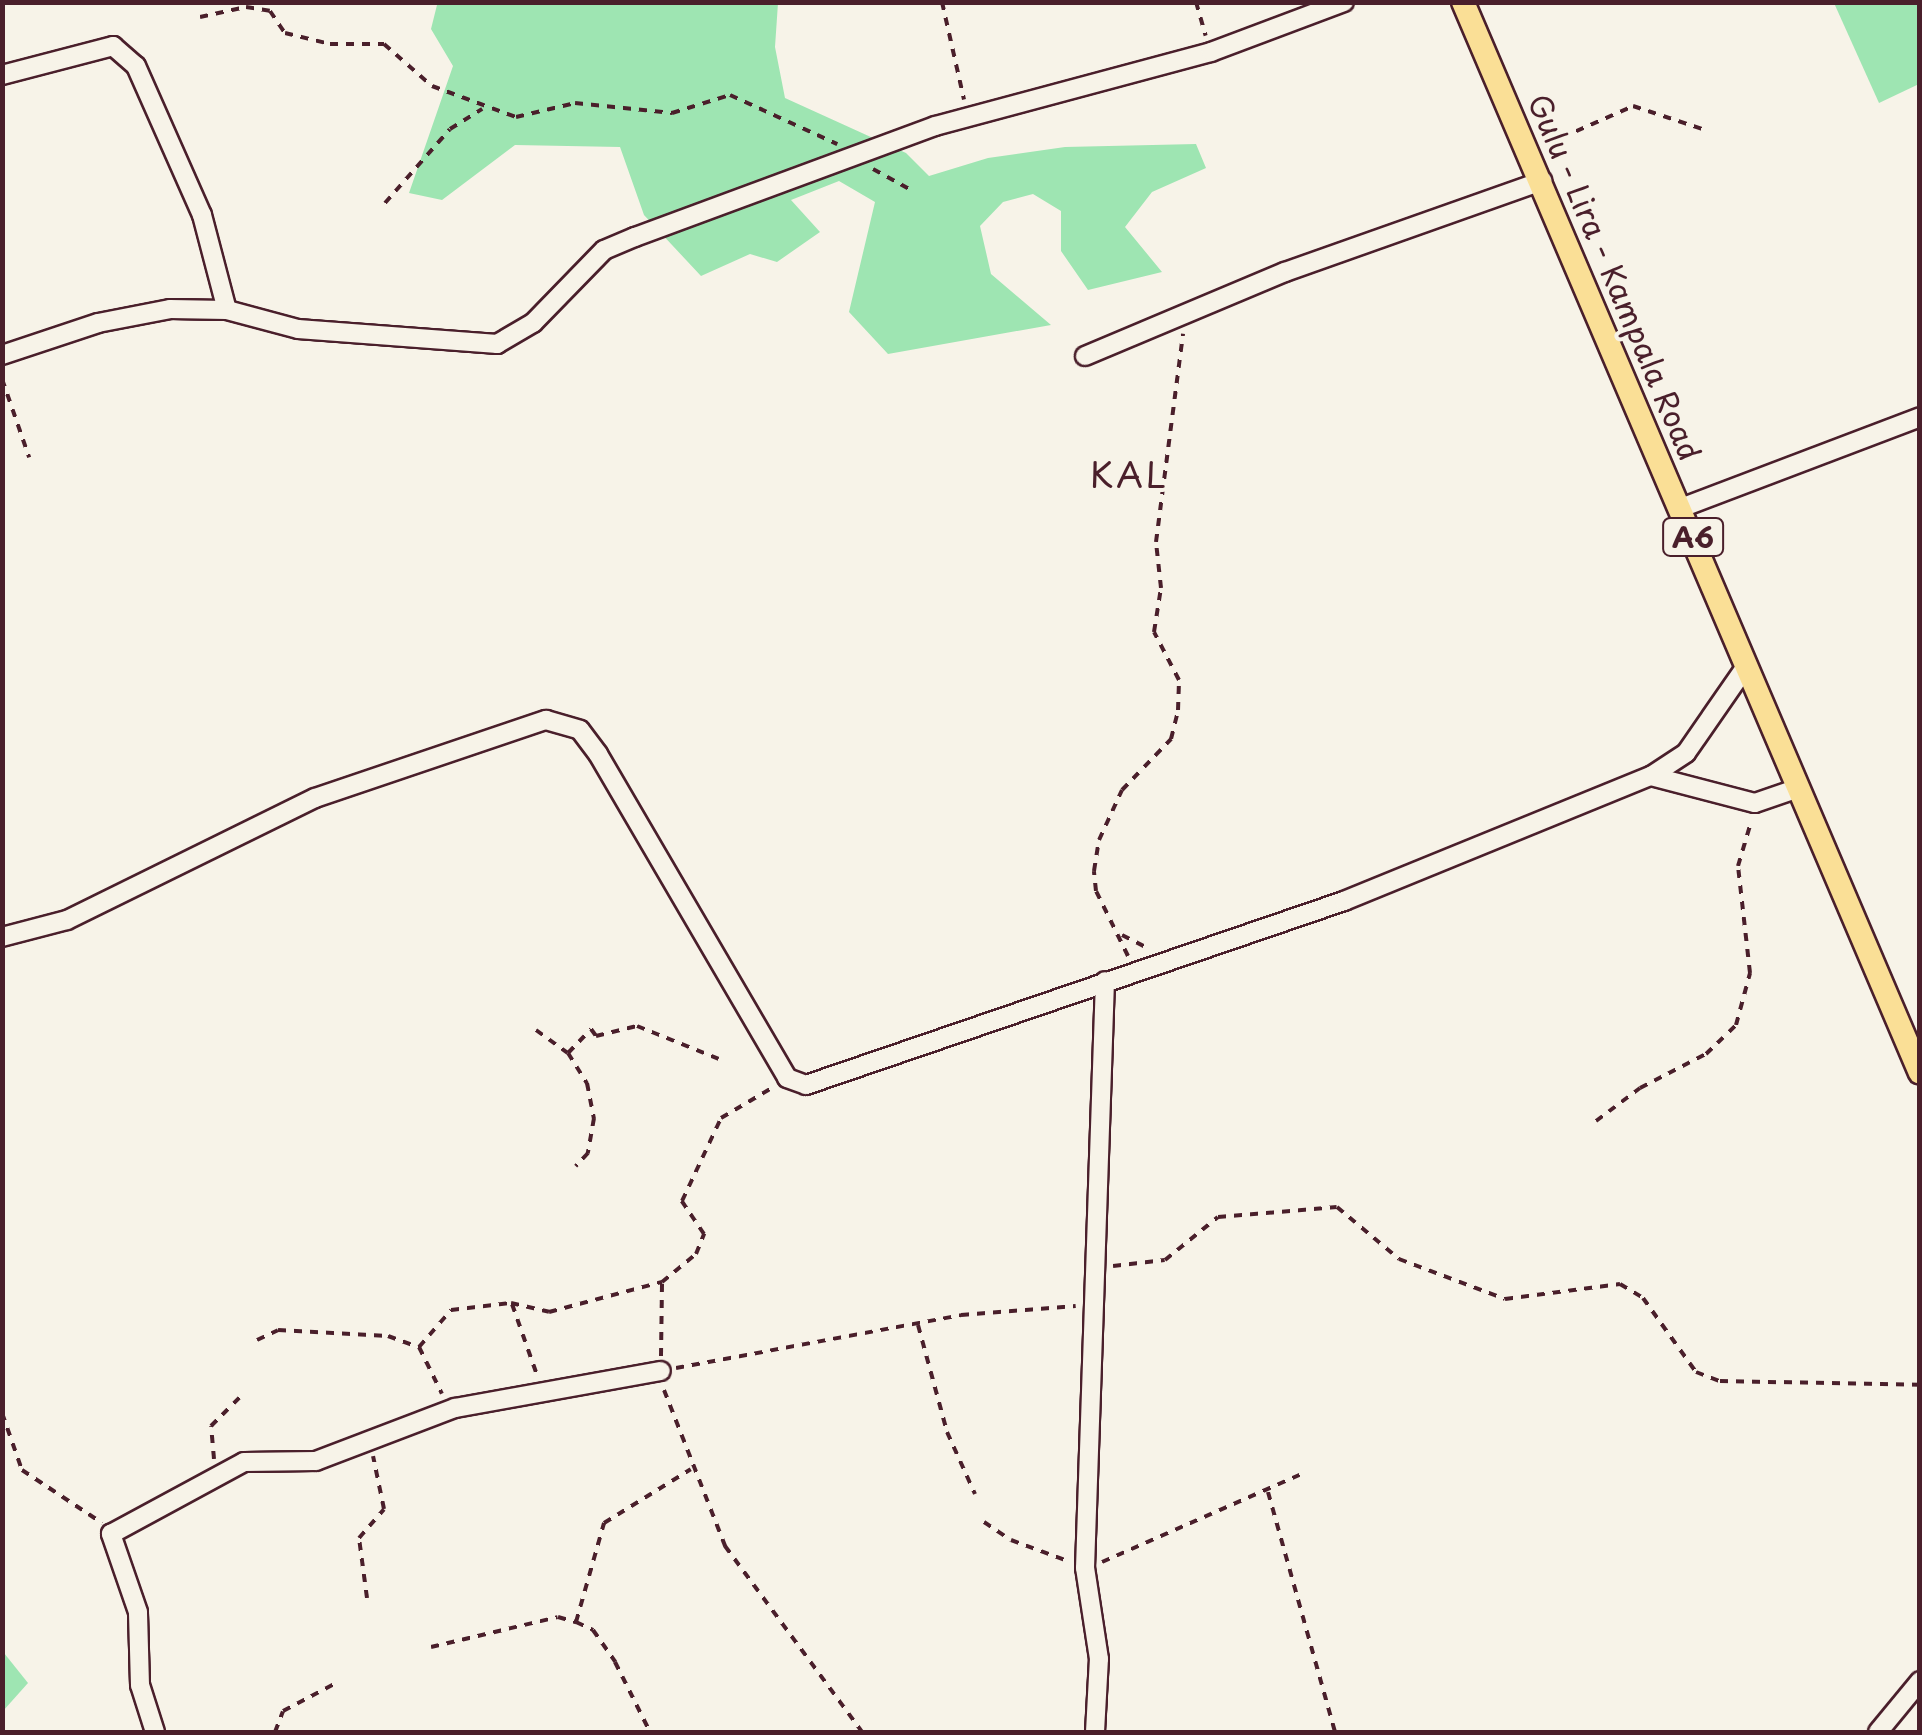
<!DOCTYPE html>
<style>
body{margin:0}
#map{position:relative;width:1922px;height:1735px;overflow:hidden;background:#f7f3e8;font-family:"Playpen Sans",sans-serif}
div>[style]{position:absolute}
.green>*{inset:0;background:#9ee5b2}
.path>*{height:4px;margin-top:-2px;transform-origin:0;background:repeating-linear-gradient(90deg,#4a1f2b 0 8px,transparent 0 16px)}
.roads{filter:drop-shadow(2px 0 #4a1f2b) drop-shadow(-2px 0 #4a1f2b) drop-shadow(0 2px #4a1f2b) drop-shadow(0 -2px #4a1f2b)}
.minor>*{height:18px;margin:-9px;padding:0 9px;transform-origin:9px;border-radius:9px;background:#f7f3e8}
.major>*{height:22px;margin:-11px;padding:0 11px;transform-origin:11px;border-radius:11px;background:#fadf96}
span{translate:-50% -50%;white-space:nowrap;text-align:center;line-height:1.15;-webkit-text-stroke:8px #f7f3e8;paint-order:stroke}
.shield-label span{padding:2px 8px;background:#f7f3e8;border:2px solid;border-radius:8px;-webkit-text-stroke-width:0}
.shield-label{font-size:28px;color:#4a1f2b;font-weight:700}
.street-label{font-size:30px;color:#4a1f2b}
.quarter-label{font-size:35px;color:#4a1f2b;letter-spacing:2.5px}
.frame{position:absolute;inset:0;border:5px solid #4a1f2b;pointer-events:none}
</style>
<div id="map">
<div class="green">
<div style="clip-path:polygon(452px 2px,778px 3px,775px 47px,785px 98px,906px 153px,929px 176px,988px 158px,1065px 147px,1196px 144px,1206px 168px,1152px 192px,1125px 227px,1162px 272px,1088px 290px,1061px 251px,1061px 211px,1033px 194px,1003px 202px,980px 226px,991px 274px,1051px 325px,888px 354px,849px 312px,875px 202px,839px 181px,791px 200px,820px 232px,777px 262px,750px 254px,701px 276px,644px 215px,620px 147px,515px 145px,442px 200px,409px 193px,453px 66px,431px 29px,437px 5px)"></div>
<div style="clip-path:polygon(1834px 3px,1919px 3px,1919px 84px,1879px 103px)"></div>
<div style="clip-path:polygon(4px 1653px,28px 1683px,3px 1711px,2px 1654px)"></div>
</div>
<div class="path">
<div style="left:942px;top:2px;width:100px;rotate:77.3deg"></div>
<div style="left:1196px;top:2px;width:35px;rotate:74deg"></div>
<div style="left:200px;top:17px;width:47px;rotate:-12.3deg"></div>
<div style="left:246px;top:7px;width:24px;rotate:9deg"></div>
<div style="left:270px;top:11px;width:27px;rotate:56deg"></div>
<div style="left:285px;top:33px;width:46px;rotate:13.7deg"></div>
<div style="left:330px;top:44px;width:54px"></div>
<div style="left:384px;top:44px;width:64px;rotate:41.2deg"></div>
<div style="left:432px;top:86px;width:90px;rotate:20.3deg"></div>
<div style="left:516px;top:117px;width:61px;rotate:-13.3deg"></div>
<div style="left:575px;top:103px;width:98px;rotate:5.9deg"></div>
<div style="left:672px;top:113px;width:61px;rotate:-17.2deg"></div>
<div style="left:730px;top:95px;width:118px;rotate:24.6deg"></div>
<div style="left:1547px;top:144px;width:94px;rotate:-23.8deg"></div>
<div style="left:1633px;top:106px;width:79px;rotate:18.4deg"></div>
<div style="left:873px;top:169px;width:46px;rotate:28.8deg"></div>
<div style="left:385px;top:203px;width:98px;rotate:-48.7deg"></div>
<div style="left:450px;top:129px;width:38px;rotate:-32deg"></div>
<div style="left:2px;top:379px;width:83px;rotate:70.9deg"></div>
<div style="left:1122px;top:935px;width:30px;rotate:27deg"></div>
<div style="left:1128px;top:956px;width:72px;rotate:-116.2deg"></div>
<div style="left:1096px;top:891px;width:20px;rotate:-96deg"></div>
<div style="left:1094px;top:871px;width:31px;rotate:-81deg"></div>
<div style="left:1099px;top:840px;width:55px;rotate:-65.3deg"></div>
<div style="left:1122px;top:790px;width:71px;rotate:-46.1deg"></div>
<div style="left:1171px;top:739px;width:30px;rotate:-76deg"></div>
<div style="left:1178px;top:710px;width:30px;rotate:-88deg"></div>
<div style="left:1179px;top:680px;width:54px;rotate:-117.5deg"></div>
<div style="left:1154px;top:632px;width:45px;rotate:-81deg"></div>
<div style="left:1161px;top:588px;width:46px;rotate:-96.2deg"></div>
<div style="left:1156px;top:542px;width:210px;rotate:-82.6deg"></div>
<div style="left:536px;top:1030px;width:39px;rotate:36deg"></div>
<div style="left:568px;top:1053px;width:36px;rotate:58deg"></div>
<div style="left:587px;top:1083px;width:36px;rotate:79deg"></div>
<div style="left:594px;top:1118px;width:36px;rotate:100deg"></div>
<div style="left:588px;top:1153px;width:18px;rotate:133deg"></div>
<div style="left:568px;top:1053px;width:33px;rotate:-46deg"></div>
<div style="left:591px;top:1029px;width:9px;rotate:54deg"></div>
<div style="left:596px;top:1036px;width:42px;rotate:-13.7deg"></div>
<div style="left:637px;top:1026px;width:88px;rotate:21.9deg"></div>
<div style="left:1596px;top:1121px;width:55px;rotate:-36.9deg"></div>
<div style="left:1640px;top:1088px;width:74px;rotate:-27.3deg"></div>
<div style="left:1706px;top:1054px;width:42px;rotate:-44deg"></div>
<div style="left:1736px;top:1025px;width:54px;rotate:-74.9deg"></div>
<div style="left:1750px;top:973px;width:108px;rotate:-96.4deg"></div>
<div style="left:1738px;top:866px;width:46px;rotate:-73.5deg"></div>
<div style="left:1113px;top:1266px;width:52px;rotate:-6.6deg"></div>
<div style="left:1165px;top:1260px;width:68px;rotate:-39.1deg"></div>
<div style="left:1218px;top:1217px;width:119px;rotate:-4.8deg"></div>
<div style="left:1337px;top:1207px;width:81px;rotate:40deg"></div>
<div style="left:1399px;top:1259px;width:113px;rotate:20.7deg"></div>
<div style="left:1505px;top:1299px;width:116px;rotate:-7.4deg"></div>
<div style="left:1620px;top:1284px;width:27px;rotate:31deg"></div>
<div style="left:1643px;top:1298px;width:91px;rotate:54.4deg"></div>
<div style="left:1696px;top:1372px;width:26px;rotate:21deg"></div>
<div style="left:1720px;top:1381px;width:200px;rotate:1.1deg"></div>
<div style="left:512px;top:1304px;width:75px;rotate:70.6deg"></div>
<div style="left:918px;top:1325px;width:111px;rotate:74.8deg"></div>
<div style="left:947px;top:1432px;width:68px;rotate:65.7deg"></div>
<div style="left:257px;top:1340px;width:23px;rotate:-25deg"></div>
<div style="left:278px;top:1330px;width:110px;rotate:3.1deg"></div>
<div style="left:388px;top:1336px;width:33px;rotate:20deg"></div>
<div style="left:419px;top:1347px;width:52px;rotate:63.9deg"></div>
<div style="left:419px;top:1347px;width:49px;rotate:-49.1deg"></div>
<div style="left:451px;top:1310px;width:60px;rotate:-6.7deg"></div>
<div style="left:511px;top:1303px;width:39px;rotate:13deg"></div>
<div style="left:549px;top:1312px;width:117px;rotate:-14.9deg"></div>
<div style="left:662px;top:1282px;width:44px;rotate:-39.5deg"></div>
<div style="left:696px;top:1254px;width:22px;rotate:-68deg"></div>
<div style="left:704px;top:1234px;width:40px;rotate:-124deg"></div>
<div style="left:682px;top:1201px;width:92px;rotate:-64.8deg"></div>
<div style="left:721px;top:1118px;width:57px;rotate:-30.6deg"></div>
<div style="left:661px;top:1356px;width:74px;rotate:-89.2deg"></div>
<div style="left:676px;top:1368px;width:290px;rotate:-10.5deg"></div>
<div style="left:961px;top:1315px;width:115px;rotate:-4.5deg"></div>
<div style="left:664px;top:1390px;width:168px;rotate:68.6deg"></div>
<div style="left:725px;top:1546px;width:231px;rotate:53.6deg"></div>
<div style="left:2px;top:1413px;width:60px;rotate:70.7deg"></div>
<div style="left:22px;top:1470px;width:96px;rotate:33.5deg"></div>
<div style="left:214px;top:1459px;width:33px;rotate:-95deg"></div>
<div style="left:211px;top:1426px;width:44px;rotate:-45deg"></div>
<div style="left:1268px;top:1492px;width:249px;rotate:74.4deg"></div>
<div style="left:984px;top:1522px;width:32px;rotate:34deg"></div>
<div style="left:1011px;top:1540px;width:58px;rotate:20.3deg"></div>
<div style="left:1102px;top:1562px;width:223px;rotate:-23.8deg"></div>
<div style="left:367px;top:1598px;width:61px;rotate:-97.6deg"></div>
<div style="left:359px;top:1538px;width:38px;rotate:-49deg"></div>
<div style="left:384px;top:1509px;width:54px;rotate:-101.7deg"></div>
<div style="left:576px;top:1622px;width:103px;rotate:-74.2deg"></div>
<div style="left:604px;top:1523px;width:102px;rotate:-31.8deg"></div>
<div style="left:431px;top:1647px;width:130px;rotate:-13.3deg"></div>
<div style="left:558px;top:1617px;width:19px;rotate:16deg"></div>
<div style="left:576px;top:1622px;width:19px;rotate:25deg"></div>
<div style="left:593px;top:1630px;width:39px;rotate:55deg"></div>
<div style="left:615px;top:1662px;width:78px;rotate:63.4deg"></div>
<div style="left:275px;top:1732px;width:22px;rotate:-69deg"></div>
<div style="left:283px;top:1711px;width:60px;rotate:-27.8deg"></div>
</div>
<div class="roads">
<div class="minor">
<div style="left:2px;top:75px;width:115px;rotate:-14.6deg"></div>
<div style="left:113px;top:46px;width:30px;rotate:41deg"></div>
<div style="left:136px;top:66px;width:163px;rotate:66.1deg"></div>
<div style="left:202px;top:215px;width:98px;rotate:75.3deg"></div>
<div style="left:2px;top:355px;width:101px;rotate:-18.4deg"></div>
<div style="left:98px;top:323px;width:73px;rotate:-11deg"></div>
<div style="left:170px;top:309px;width:57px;rotate:1deg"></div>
<div style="left:227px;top:310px;width:73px;rotate:15deg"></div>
<div style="left:298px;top:329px;width:200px;rotate:4.3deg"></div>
<div style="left:497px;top:344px;width:42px;rotate:-30.3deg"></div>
<div style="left:533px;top:323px;width:102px;rotate:-45.8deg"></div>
<div style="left:604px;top:250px;width:34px;rotate:-23deg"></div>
<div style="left:635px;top:237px;width:320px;rotate:-20.3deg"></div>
<div style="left:935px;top:126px;width:286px;rotate:-15deg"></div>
<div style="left:1211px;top:52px;width:142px;rotate:-20.6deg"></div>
<div style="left:1085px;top:356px;width:217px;rotate:-22.8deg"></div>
<div style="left:1285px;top:272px;width:273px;rotate:-19.5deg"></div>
<div style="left:1681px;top:508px;width:256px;rotate:-20.8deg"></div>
<div style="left:1651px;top:776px;width:107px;rotate:14.6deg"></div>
<div style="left:1755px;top:803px;width:43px;rotate:-18.9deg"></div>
<div style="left:2px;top:937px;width:67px;rotate:-14.7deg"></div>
<div style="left:67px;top:920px;width:276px;rotate:-26.2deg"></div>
<div style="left:315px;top:798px;width:244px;rotate:-18.7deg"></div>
<div style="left:546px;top:720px;width:35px;rotate:16deg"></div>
<div style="left:580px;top:730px;width:30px;rotate:53deg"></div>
<div style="left:598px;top:754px;width:375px;rotate:59.7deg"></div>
<div style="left:787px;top:1078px;width:20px;rotate:20deg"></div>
<div style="left:806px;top:1085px;width:569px;rotate:-18.88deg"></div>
<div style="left:1344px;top:901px;width:331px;rotate:-22.2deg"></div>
<div style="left:1651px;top:776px;width:42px;rotate:-33.3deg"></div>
<div style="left:1686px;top:753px;width:107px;rotate:-55.3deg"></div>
<div style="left:155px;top:1732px;width:49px;rotate:-107.7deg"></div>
<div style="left:140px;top:1685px;width:73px;rotate:-91.6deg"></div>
<div style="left:138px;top:1612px;width:83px;rotate:-109.1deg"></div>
<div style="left:111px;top:1534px;width:151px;rotate:-28.4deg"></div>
<div style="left:244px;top:1462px;width:72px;rotate:-0.8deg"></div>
<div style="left:316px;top:1461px;width:149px;rotate:-20.9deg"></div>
<div style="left:455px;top:1408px;width:209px;rotate:-10.2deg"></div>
<div style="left:1095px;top:1732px;width:73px;rotate:-86.9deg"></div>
<div style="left:1099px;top:1659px;width:92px;rotate:-98.7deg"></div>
<div style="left:1085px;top:1568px;width:587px;rotate:-88.05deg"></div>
<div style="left:1878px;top:1732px;width:66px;rotate:-50.5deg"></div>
</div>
<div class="major">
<div style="left:1463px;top:2px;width:1164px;rotate:66.89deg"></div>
</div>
</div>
<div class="shield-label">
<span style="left:1693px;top:537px">A6</span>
</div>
<div class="street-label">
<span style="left:1615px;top:277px;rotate:67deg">Gulu - Lira - Kampala Road</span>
</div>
<div class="quarter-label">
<span style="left:1129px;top:474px">KAL</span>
</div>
<div class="frame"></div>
</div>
